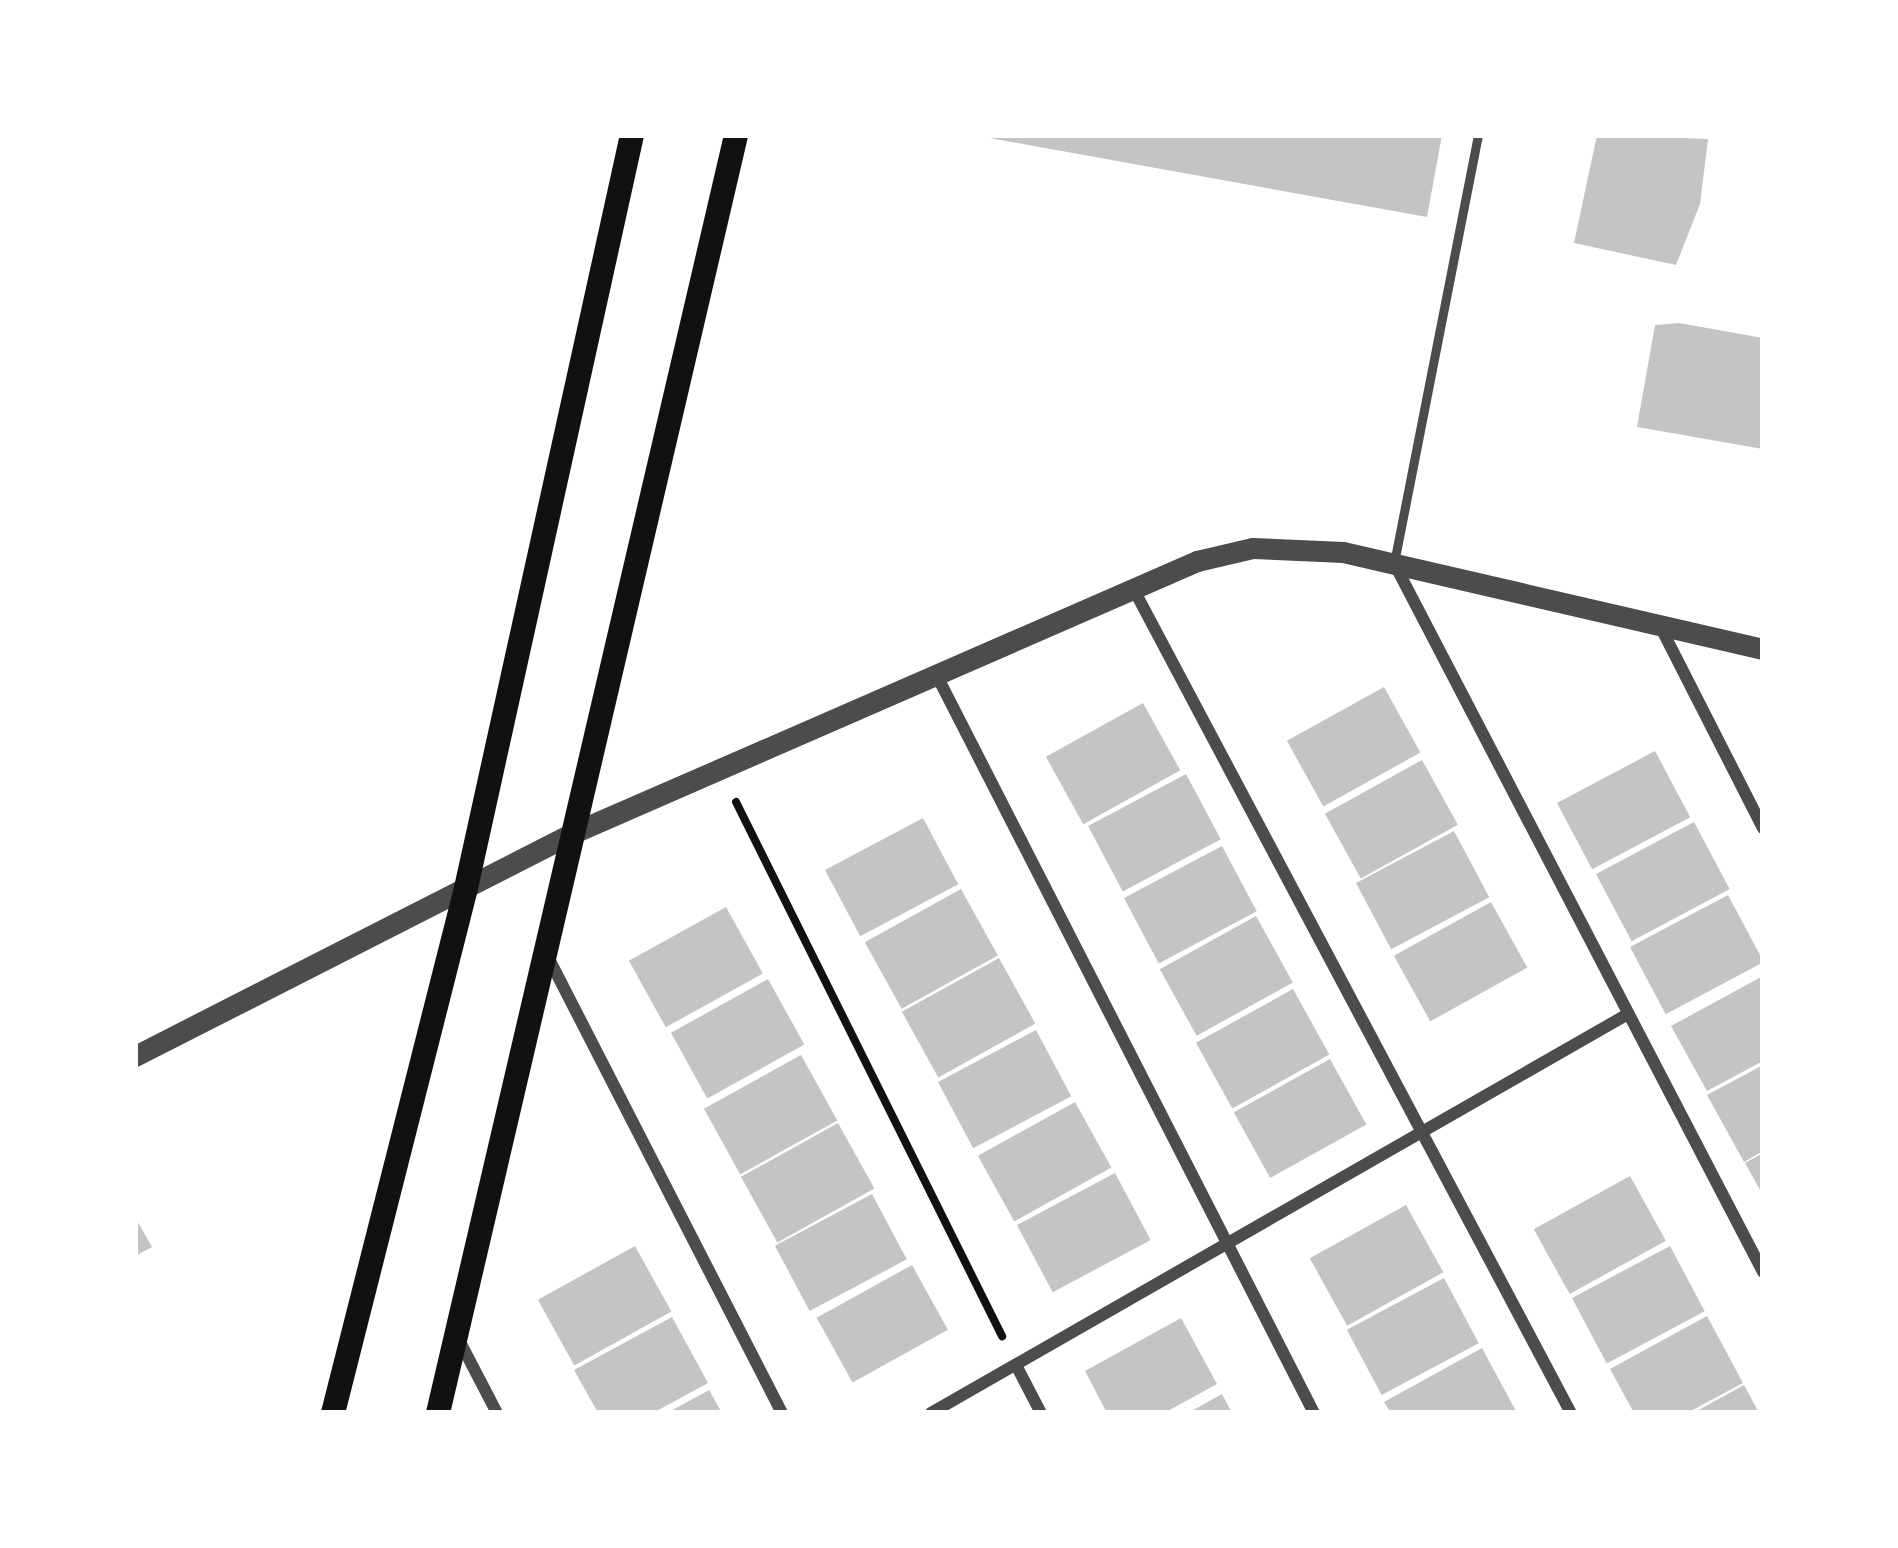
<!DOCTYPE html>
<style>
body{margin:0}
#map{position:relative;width:1898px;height:1548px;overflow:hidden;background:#fff;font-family:Inter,sans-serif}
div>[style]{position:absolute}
.building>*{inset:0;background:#c4c4c4;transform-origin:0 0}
.path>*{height:8px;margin:-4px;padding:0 4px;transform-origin:4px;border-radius:4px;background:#111}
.service>*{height:9px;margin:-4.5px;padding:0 4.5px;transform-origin:4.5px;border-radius:4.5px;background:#4c4c4c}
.minor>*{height:12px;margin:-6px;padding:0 6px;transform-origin:6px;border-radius:6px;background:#4c4c4c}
.tertiary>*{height:21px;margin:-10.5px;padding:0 10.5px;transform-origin:10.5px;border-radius:10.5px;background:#4c4c4c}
.secondary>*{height:24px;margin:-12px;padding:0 12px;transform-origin:12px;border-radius:12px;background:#111}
span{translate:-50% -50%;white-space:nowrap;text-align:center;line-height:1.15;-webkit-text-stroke:12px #fff;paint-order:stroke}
.frame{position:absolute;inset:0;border:138px solid #fff;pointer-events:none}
</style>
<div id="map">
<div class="building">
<div style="clip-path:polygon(973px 135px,1442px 135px,1427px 217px)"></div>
<div style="clip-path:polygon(1597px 135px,1708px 139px,1700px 204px,1676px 265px,1574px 243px)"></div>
<div style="clip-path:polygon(1679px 323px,1763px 338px,1763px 449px,1637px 427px,1655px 325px)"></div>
<div style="left:1384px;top:687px;width:75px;height:111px;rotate:61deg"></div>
<div style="left:1143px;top:703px;width:77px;height:111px;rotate:61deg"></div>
<div style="left:1655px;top:751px;width:75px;height:111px;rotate:62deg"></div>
<div style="left:1422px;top:760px;width:74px;height:111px;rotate:61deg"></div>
<div style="left:1186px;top:774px;width:74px;height:111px;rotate:62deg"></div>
<div style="left:923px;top:818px;width:75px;height:111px;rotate:62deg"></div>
<div style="left:1694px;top:822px;width:76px;height:111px;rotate:62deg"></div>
<div style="left:1454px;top:831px;width:75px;height:111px;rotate:62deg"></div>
<div style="left:1222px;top:846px;width:74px;height:111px;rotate:62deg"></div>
<div style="left:961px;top:889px;width:76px;height:110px;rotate:61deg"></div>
<div style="left:1728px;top:895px;width:76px;height:111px;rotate:62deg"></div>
<div style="left:1491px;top:902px;width:75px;height:111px;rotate:61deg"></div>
<div style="left:726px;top:907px;width:76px;height:111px;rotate:61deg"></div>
<div style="left:1256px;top:916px;width:76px;height:110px;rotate:61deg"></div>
<div style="left:999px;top:958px;width:75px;height:111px;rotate:61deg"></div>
<div style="clip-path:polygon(1763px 976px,1763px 1061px,1707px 1091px,1671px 1026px)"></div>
<div style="left:768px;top:979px;width:75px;height:111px;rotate:61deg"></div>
<div style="left:1293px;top:989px;width:75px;height:111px;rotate:61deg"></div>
<div style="left:1036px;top:1030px;width:75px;height:111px;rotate:62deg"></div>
<div style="left:801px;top:1055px;width:75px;height:111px;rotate:61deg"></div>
<div style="left:1330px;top:1059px;width:75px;height:110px;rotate:61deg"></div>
<div style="clip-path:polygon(1763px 1065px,1763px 1151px,1744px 1162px,1707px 1095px)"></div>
<div style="left:1075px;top:1102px;width:75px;height:111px;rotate:61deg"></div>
<div style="left:838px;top:1123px;width:75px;height:111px;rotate:61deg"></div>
<div style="clip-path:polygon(1763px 1153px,1763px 1195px,1745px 1163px)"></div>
<div style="left:1115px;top:1173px;width:76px;height:111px;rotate:62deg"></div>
<div style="left:1630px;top:1176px;width:74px;height:110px;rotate:61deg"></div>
<div style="left:872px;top:1194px;width:74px;height:110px;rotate:62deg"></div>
<div style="left:1406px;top:1205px;width:77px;height:110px;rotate:61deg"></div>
<div style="clip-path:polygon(135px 1217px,152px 1247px,135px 1256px)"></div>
<div style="left:635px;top:1246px;width:75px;height:111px;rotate:61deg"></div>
<div style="left:1670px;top:1246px;width:74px;height:111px;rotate:62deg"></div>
<div style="left:912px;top:1265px;width:74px;height:109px;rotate:61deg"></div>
<div style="left:1444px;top:1278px;width:74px;height:110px;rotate:62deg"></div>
<div style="clip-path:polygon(1707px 1316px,1743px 1383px,1687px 1413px,1634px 1413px,1610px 1369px)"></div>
<div style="clip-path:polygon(672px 1317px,708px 1383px,653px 1413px,598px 1413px,574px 1370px)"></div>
<div style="clip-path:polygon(1181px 1318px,1217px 1384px,1164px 1413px,1107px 1413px,1085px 1371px)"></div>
<div style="clip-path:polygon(1482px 1348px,1517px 1413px,1391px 1413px,1384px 1402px)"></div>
<div style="clip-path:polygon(1744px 1385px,1759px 1413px,1693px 1413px)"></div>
<div style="clip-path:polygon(709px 1390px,722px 1413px,667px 1413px)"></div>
<div style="clip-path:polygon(1222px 1394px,1232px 1413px,1188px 1413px)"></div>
</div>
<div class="path">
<div style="left:736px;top:802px;width:597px;rotate:63.52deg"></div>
</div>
<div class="service">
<div style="left:1394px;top:563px;width:436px;rotate:-78.9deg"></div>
</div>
<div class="minor">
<div style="left:1395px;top:565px;width:797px;rotate:62.5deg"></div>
<div style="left:1133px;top:588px;width:934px;rotate:62.04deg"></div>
<div style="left:1660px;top:626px;width:227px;rotate:63deg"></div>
<div style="left:936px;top:674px;width:830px;rotate:62.91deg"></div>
<div style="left:547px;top:955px;width:515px;rotate:62.84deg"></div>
<div style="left:459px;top:1340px;width:82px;rotate:62.5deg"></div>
<div style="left:1016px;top:1365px;width:54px;rotate:62.5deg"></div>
<div style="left:931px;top:1413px;width:803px;rotate:-29.79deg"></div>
</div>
<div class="tertiary">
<div style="left:135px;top:1056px;width:492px;rotate:-27deg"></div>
<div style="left:573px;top:833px;width:681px;rotate:-23.55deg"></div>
<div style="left:1197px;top:561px;width:57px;rotate:-13.1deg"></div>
<div style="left:1253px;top:548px;width:90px;rotate:2.5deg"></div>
<div style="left:1343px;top:552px;width:431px;rotate:13deg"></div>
</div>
<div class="secondary">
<div style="left:333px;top:1413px;width:542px;rotate:-75.78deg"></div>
<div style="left:466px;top:888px;width:771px;rotate:-77.57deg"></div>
<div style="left:438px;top:1413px;width:1312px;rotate:-76.87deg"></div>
</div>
<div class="frame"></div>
</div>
